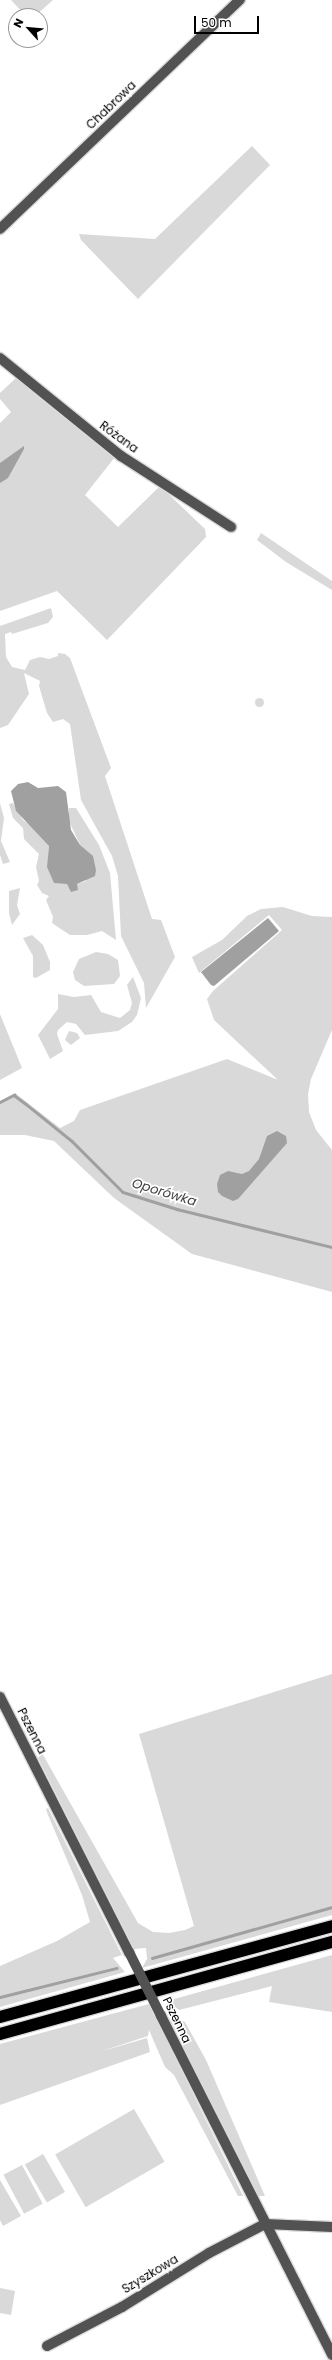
<!DOCTYPE html>
<meta charset="utf-8">
<style>
body{margin:0}
#map{position:relative;width:332px;height:2360px;overflow:hidden;background:#fff;font-family:Poppins,sans-serif}
div>[style]{position:absolute}
.green>*{inset:0;background:#d9d9d9;transform-origin:0 0}
.round{border-radius:50%}
.water>*{inset:0;background:#a0a0a0}
.stream>*{height:2.5px;margin:-1.25px;padding:0 1.25px;transform-origin:1.25px;border-radius:1.25px;background:#a0a0a0}
.roads{filter:drop-shadow(1px 0 #dbdbdb) drop-shadow(-1px 0 #dbdbdb) drop-shadow(0 1px #dbdbdb) drop-shadow(0 -1px #dbdbdb)}
.minor>*{height:10px;margin:-5px;padding:0 5px;transform-origin:5px;border-radius:5px;background:#525252}
.highway>*{height:12px;margin:-6px;padding:0 6px;transform-origin:6px;border-radius:6px;background:#000}
.minor-bridge>*{height:10px;margin:-5px;padding:0 5px;transform-origin:5px;border-radius:5px;background:#525252}
span{translate:-50% -50%;white-space:nowrap;text-align:center;line-height:1.15;-webkit-text-stroke:3.5px #fff;paint-order:stroke}
.street-label{font-size:12px;color:#000}
.water-label{font-size:13px;color:#414141;font-style:italic}
.north{position:absolute;left:8px;top:8px;width:40px;height:40px;box-sizing:border-box;background:#fff;border:1px solid #999;border-radius:50%;rotate:297deg;font-size:11px;font-weight:700;line-height:16px;text-align:center;color:#000}
.north::after{content:'';display:block;margin:auto;width:14px;height:18px;background:#000;clip-path:polygon(50% 0,100% 100%,50% 72%,0 100%)}
.scale{position:absolute;left:194px;top:16px;width:65px;height:18px;box-sizing:border-box;border:2px solid #000;border-top:0;padding-left:5px;font-size:12px;line-height:14px;white-space:nowrap;color:#000;-webkit-text-stroke:3px #fff;paint-order:stroke}
</style>
<div id="map">
<div class="green">
<div style="clip-path:polygon(11px 0,53px 0,35px 16px,26px 16px)"></div>
<div style="clip-path:polygon(252px 146px,270px 165px,138px 299px,81px 240px,79px 234px,155px 239px)"></div>
<div style="clip-path:polygon(17px 377px,115px 457px,85px 495px,118px 527px,160px 486px,205px 529px,206px 537px,107px 640px,57px 591px,0 611px,0 423px,11px 412px,0 399px,0 393px)"></div>
<div style="clip-path:polygon(261px 533px,332px 581px,332px 590px,286px 562px,257px 540px)"></div>
<div style="clip-path:polygon(51px 608px,53px 617px,48px 623px,12px 634px,11px 632px,5px 634px,6px 657px,12px 667px,25px 670px,30px 660px,40px 657px,49px 659px,58px 656px,58px 653px,65px 654px,70px 658px,111px 768px,105px 776px,152px 919px,161px 920px,175px 957px,146px 1008px,144px 983px,121px 936px,118px 876px,112px 856px,81px 800px,70px 724px,63px 719px,53px 722px,47px 713px,39px 686px,40px 681px,24px 673px,29px 694px,8px 725px,0 728px,0 626px)"></div>
<div class="round" style="left:254.5px;top:697.5px;width:9px;height:9px"></div>
<div style="clip-path:polygon(0 803px,4px 818px,1px 841px,10px 862px,3px 864px,0 855px)"></div>
<div style="clip-path:polygon(13px 803px,23px 820px,38px 831px,49px 846px,48px 863px,52px 877px,77px 884px,86px 881px,80px 845px,69px 821px,69px 808px,76px 808px,99px 845px,110px 873px,116px 940px,102px 931px,87px 935px,70px 935px,52px 923px,53px 917px,46px 900px,49px 896px,42px 893px,37px 885px,39px 881px,36px 867px,39px 854px,24px 839px,23px 828px,13px 818px,9px 804px)"></div>
<div style="clip-path:polygon(20px 888px,17px 905px,20px 914px,12px 925px,9px 913px,9px 891px)"></div>
<div style="clip-path:polygon(283px 907px,312px 916px,332px 917px,332px 1030px,311px 1079px,308px 1094px,309px 1112px,316px 1130px,332px 1150px,332px 1292px,192px 1254px,114px 1198px,54px 1141px,25px 1135px,0 1135px,0 1101px,15px 1093px,60px 1128px,74px 1121px,80px 1110px,227px 1059px,278px 1080px,214px 1020px,207px 999px,213px 991px,282px 930px,269px 915px,199px 973px,192px 957px,222px 940px,247px 916px,261px 909px)"></div>
<div style="clip-path:polygon(32px 935px,43px 945px,50px 962px,50px 970px,36px 978px,33px 977px,33px 956px,23px 938px)"></div>
<div style="clip-path:polygon(96px 952px,108px 954px,118px 960px,120px 976px,114px 984px,84px 986px,75px 980px,73px 972px,79px 959px)"></div>
<div style="clip-path:polygon(133px 977px,141px 998px,137px 1015px,132px 1022px,118px 1031px,85px 1035px,76px 1024px,67px 1022px,58px 1030px,57px 1034px,63px 1051px,50px 1059px,38px 1035px,58px 1009px,58px 994px,74px 997px,91px 995px,101px 1012px,120px 1018px,130px 1010px,132px 1003px,127px 985px)"></div>
<div style="clip-path:polygon(0 1014px,22px 1068px,0 1080px)"></div>
<div style="clip-path:polygon(69px 1031px,77px 1033px,80px 1038px,71px 1045px,65px 1040px)"></div>
<div style="clip-path:polygon(332px 1674px,332px 1915px,142px 1968px,147px 1959px,146px 1948px,134px 1949px,38px 1758px,42px 1753px,138px 1923px,153px 1932px,169px 1933px,185px 1930px,194px 1926px,139px 1734px)"></div>
<div style="clip-path:polygon(48px 1808px,122px 1955px,113px 1958px,125px 1972px,0 2007px,0 1966px,57px 1941px,90px 1922px,82px 1895px,48px 1815px,46px 1809px)"></div>
<div style="clip-path:polygon(332px 1955px,332px 2012px,269px 2002px,272px 1986px,179px 2010px,167px 2001px)"></div>
<div style="clip-path:polygon(149px 2004px,158px 2022px,243px 2196px,238px 2196px,174px 2075px,165px 2067px,149px 2030px,148px 2036px,99px 2052px,147px 2038px,150px 2052px,0 2105px,0 2044px)"></div>
<div style="clip-path:polygon(174px 2017px,185px 2022px,206px 2060px,265px 2196px,258px 2196px,169px 2019px)"></div>
<div style="left:134px;top:2109px;width:61px;height:91px;rotate:60deg"></div>
<div style="left:43px;top:2154px;width:44px;height:21px;rotate:60deg"></div>
<div style="left:22px;top:2165px;width:44px;height:21px;rotate:62deg"></div>
<div style="clip-path:polygon(0 2180px,21px 2216px,3px 2226px,0 2220px)"></div>
<div style="clip-path:polygon(0 2288px,15px 2291px,11px 2315px,0 2313px)"></div>
</div>
<div class="water">
<div style="clip-path:polygon(24px 446px,24px 449px,8px 478px,0 483px,0 463px)"></div>
<div style="clip-path:polygon(28px 782px,38px 788px,58px 786px,66px 792px,71px 830px,80px 845px,93px 856px,96px 870px,95px 876px,77px 884px,78px 890px,71px 892px,67px 884px,54px 883px,47px 867px,49px 846px,16px 811px,11px 791px,18px 784px)"></div>
<div style="clip-path:polygon(268px 918px,279px 931px,214px 986px,211px 985px,201px 972px)"></div>
<div style="clip-path:polygon(277px 1131px,286px 1136px,287px 1143px,238px 1199px,233px 1201px,222px 1196px,218px 1192px,217px 1184px,220px 1175px,228px 1171px,242px 1174px,249px 1171px,259px 1159px,267px 1136px)"></div>
</div>
<div class="stream">
<div style="left:0;top:1102px;width:16px;rotate:-27deg"></div>
<div style="left:14px;top:1095px;width:15px;rotate:37deg"></div>
<div style="left:26px;top:1104px;width:59px;rotate:38.8deg"></div>
<div style="left:72px;top:1141px;width:72px;rotate:45deg"></div>
<div style="left:123px;top:1192px;width:57px;rotate:17.5deg"></div>
<div style="left:177px;top:1209px;width:160px;rotate:13.8deg"></div>
<div style="left:152px;top:1958px;width:187px;rotate:-15.8deg"></div>
<div style="left:0;top:1997px;width:120px;rotate:-14deg"></div>
</div>
<div class="roads">
<div class="minor">
<div style="left:0;top:229px;width:332px;rotate:-43.7deg"></div>
<div style="left:0;top:358px;width:156px;rotate:39deg"></div>
<div style="left:121px;top:456px;width:131px;rotate:32.8deg"></div>
<div style="left:0;top:1697px;width:286px;rotate:63.2deg"></div>
<div style="left:161px;top:2016px;width:380px;rotate:63.2deg"></div>
<div style="left:47px;top:2346px;width:85px;rotate:-27.5deg"></div>
<div style="left:122px;top:2307px;width:102px;rotate:-31.8deg"></div>
<div style="left:209px;top:2253px;width:63px;rotate:-27.4deg"></div>
<div style="left:265px;top:2224px;width:67px;rotate:2.6deg"></div>
</div>
<div class="highway">
<div style="left:0;top:2017px;width:344px;rotate:-15.3deg"></div>
<div style="left:0;top:2034px;width:345px;rotate:-15.5deg"></div>
</div>
</div>
<div class="minor-bridge">
<div style="left:129px;top:1952px;width:72px;rotate:63.4deg"></div>
</div>
<div class="street-label">
<span style="left:111px;top:105px;rotate:-44deg">Chabrowa</span>
<span style="left:119px;top:437px;rotate:36deg">Różana</span>
<span style="left:32px;top:1731px;rotate:63deg">Pszenna</span>
<span style="left:177px;top:2020px;rotate:64deg">Pszenna</span>
<span style="left:150px;top:2274px;rotate:-31deg">Szyszkowa</span>
</div>
<div class="water-label">
<span style="left:164px;top:1193px;rotate:17deg">Oporówka</span>
</div>
<div class="north">N</div>
<div class="scale">50 m</div>
</div>
